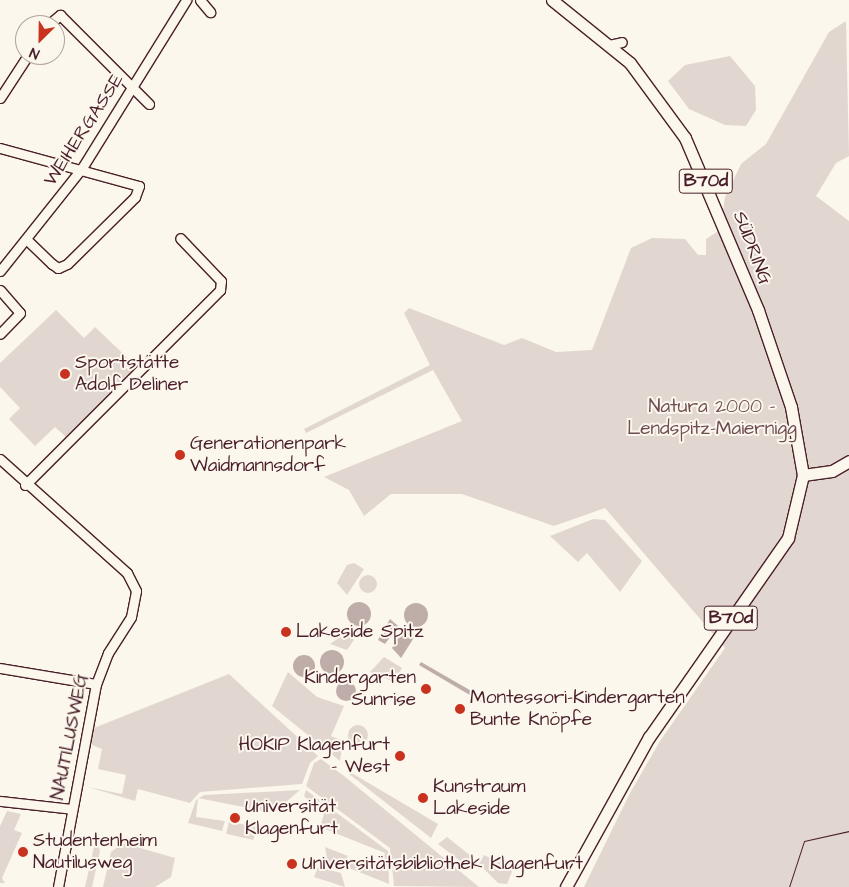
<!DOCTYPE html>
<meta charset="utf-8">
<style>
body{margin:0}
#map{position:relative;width:849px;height:887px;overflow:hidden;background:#fbf7ec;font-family:"Architects Daughter",sans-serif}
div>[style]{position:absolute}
.green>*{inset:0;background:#e2d7d0;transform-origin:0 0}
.round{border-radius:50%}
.water>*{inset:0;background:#bfadaa}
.roads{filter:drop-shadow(1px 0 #4a1f2b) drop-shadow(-1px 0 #4a1f2b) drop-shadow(0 1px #4a1f2b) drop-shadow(0 -1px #4a1f2b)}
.minor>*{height:9px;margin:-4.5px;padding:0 4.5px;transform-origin:4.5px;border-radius:4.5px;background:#fbf7ec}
.major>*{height:11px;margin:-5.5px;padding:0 5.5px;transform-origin:5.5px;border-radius:5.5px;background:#fbf7ec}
.tram>*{height:1px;margin:-0.5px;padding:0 0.5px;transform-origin:0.5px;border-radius:0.5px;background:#4a1f2b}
.dots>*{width:14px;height:14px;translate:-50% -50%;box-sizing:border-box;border:2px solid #fbf7ec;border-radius:50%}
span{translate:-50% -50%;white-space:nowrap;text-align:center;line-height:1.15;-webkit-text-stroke:4px #fbf7ec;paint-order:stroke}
.shield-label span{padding:1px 4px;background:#fbf7ec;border:1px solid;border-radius:4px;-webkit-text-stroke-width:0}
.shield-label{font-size:18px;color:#4a1f2b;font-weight:700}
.street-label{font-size:19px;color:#4a1f2b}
.poi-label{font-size:19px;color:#4a1f2b}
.left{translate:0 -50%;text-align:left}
.right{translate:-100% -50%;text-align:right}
.park-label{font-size:19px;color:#704d54}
.north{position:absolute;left:15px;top:15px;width:50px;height:50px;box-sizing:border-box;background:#fbf7ec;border:1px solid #b4a19f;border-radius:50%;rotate:203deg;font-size:14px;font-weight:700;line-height:20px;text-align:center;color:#4a1f2b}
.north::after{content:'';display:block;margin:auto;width:18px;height:22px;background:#c8321e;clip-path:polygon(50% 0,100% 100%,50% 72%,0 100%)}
</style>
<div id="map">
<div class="green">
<div style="clip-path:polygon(846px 21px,849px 156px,836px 163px,816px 196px,849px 221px,849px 887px,584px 887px,630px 793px,660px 741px,725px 648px,721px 643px,657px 736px,573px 887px,655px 734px,719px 641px,605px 508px,554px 526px,462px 494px,391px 494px,364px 516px,349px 490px,324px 477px,462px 421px,433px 370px,306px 433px,304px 429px,430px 365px,404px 313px,409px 308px,504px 345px,522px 338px,556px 352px,592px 350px,631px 248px,652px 238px,685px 239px,698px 255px,706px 255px,706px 239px,720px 230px,725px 197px,741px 164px,766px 144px,829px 32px)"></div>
<div style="clip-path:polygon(730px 56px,755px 86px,756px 110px,746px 126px,725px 125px,689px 109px,668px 81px,685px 65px)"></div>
<div style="clip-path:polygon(56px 310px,84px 338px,95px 327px,137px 367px,67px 438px,55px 427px,35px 446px,9px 419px,20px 408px,0 387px,0 363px)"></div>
<div style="clip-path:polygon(593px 519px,605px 520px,642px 561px,620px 592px,587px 553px,578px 562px,550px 536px)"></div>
<div style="clip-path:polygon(354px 563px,364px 569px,347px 595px,337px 583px,347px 565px)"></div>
<div class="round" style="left:359px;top:575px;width:18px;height:18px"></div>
<div style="clip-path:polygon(346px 633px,354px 640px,347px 650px,330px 644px)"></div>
<div style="clip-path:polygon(384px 657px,402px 668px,394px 682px,370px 672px)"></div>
<div style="clip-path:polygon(288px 672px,317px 697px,344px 706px,331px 736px,343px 741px,340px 761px,272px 706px)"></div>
<div style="clip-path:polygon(229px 674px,318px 756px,310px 763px,302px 784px,200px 792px,190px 803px,138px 789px,135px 801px,88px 787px,122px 794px,126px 775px,98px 769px,102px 749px,92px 745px,89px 730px)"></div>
<div class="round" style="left:348px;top:725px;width:20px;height:20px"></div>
<div style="clip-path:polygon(321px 759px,344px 776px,479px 887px,394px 886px,390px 848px,306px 786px,314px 763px)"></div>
<div style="clip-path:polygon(350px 772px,438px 824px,431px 838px,349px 774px)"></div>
<div style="clip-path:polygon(300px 790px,273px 813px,198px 798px,196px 817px,225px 821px,222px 831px,188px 823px,196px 800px,204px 795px)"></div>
<div style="clip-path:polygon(306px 790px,388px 851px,389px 884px,349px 868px,351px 858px,377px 869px,385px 853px,320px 827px,324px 814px,304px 796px)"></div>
<div style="clip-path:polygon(7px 811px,21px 814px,14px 830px,22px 833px,2px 878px,5px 883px,0 883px,0 826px)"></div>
<div style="left:229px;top:821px;width:28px;height:13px;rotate:13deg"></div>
<div style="clip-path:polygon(447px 837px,471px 856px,468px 867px,438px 844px)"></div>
<div style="clip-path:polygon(96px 838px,100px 851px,92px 887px,85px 887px)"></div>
<div style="clip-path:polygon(123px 843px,175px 858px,171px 877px,155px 887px,103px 887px,111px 852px)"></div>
<div style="clip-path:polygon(325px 847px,348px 856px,343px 867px,328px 863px)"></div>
<div style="clip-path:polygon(484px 855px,513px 869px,507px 884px,498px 883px,479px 864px)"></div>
<div style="clip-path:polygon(318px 867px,341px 873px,345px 887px,314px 877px)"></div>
</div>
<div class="water">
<div class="round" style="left:347px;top:602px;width:24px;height:24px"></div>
<div class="round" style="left:404px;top:603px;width:24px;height:24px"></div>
<div style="clip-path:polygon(390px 619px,398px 626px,385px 644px,378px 640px)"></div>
<div style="clip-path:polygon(404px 628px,415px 636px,401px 658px,392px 648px)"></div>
<div class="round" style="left:320px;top:650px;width:24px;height:24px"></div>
<div class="round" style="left:293px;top:655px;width:22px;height:22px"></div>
<div style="clip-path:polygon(421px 662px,487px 700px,485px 704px,419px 665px)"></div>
<div class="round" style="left:336px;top:681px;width:20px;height:20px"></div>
</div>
<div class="roads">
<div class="minor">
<div style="left:200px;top:0;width:16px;rotate:50deg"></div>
<div style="left:48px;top:25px;width:16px;rotate:-40deg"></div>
<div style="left:60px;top:15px;width:126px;rotate:45deg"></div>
<div style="left:609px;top:45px;width:13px;rotate:-13deg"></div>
<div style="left:0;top:98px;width:51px;rotate:-56.9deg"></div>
<div style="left:0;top:148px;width:144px;rotate:15.3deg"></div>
<div style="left:139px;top:186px;width:12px;rotate:110deg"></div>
<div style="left:135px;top:197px;width:95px;rotate:135.4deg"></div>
<div style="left:67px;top:264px;width:10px;rotate:156deg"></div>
<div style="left:58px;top:268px;width:7px;rotate:-146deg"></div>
<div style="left:52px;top:264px;width:35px;rotate:-136deg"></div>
<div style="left:0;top:271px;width:132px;rotate:-51.5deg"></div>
<div style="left:82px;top:168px;width:198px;rotate:-58.2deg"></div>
<div style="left:0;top:290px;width:30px;rotate:49deg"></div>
<div style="left:20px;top:313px;width:29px;rotate:134deg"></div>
<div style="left:0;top:459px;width:171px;rotate:41.9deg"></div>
<div style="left:127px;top:573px;width:20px;rotate:63deg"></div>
<div style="left:136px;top:591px;width:26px;rotate:101deg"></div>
<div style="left:131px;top:617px;width:43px;rotate:122.6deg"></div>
<div style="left:108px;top:653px;width:33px;rotate:111deg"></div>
<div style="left:96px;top:684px;width:207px;rotate:100.6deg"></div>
<div style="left:25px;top:485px;width:276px;rotate:-45deg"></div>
<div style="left:220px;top:290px;width:9px;rotate:-84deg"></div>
<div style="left:221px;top:281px;width:59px;rotate:-133.6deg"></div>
<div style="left:0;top:668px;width:97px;rotate:9.5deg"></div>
<div style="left:0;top:801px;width:72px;rotate:6.3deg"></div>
</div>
<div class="major">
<div style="left:552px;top:0;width:100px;rotate:38.9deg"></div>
<div style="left:630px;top:63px;width:93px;rotate:53.7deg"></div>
<div style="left:685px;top:138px;width:187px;rotate:67deg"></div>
<div style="left:758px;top:310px;width:102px;rotate:71.2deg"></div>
<div style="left:791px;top:407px;width:69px;rotate:80deg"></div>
<div style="left:803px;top:475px;width:65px;rotate:103.4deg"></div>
<div style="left:788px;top:538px;width:243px;rotate:124.9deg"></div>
<div style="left:649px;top:737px;width:171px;rotate:119deg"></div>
<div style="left:803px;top:475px;width:29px;rotate:-8deg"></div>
<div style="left:832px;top:471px;width:20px;rotate:-30deg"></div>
</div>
</div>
<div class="tram">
<div style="left:789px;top:887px;width:48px;rotate:-71.9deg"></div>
<div style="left:804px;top:841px;width:46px;rotate:-12.5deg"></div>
</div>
<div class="dots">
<div style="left:65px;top:374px;background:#c8321e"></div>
<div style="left:180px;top:455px;background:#c8321e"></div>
<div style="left:286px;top:632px;background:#c8321e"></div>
<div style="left:426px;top:689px;background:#c8321e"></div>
<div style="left:460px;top:709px;background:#c8321e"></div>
<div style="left:400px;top:756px;background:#c8321e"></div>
<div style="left:423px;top:798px;background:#c8321e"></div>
<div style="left:235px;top:818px;background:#c8321e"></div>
<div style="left:23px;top:852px;background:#c8321e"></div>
<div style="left:292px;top:864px;background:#c8321e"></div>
</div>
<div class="shield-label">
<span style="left:706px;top:181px">B70d</span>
<span style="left:731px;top:618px">B70d</span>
</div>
<div class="street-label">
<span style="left:84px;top:130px;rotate:-57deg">WEIHERGASSE</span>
<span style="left:752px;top:248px;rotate:69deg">SÜDRING</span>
<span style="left:70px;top:737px;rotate:-79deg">NAUTILUSWEG</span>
</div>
<div class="poi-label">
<span class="left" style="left:75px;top:374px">Sportstätte<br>Adolf Deliner</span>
<span class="left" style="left:190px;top:455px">Generationenpark<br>Waidmannsdorf</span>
<span class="left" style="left:296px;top:632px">Lakeside Spitz</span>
<span class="right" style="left:416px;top:689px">Kindergarten<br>Sunrise</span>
<span class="left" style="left:470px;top:709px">Montessori-Kindergarten<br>Bunte Knöpfe</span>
<span class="right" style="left:390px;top:756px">HOKIP Klagenfurt<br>- West</span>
<span class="left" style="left:433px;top:798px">Kunstraum<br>Lakeside</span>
<span class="left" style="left:245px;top:818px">Universität<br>Klagenfurt</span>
<span class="left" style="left:33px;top:852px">Studentenheim<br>Nautilusweg</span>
<span class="left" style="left:302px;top:864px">Universitätsbibliothek Klagenfurt</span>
</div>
<div class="park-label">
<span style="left:712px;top:418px">Natura 2000 -<br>Lendspitz-Maiernigg</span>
</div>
<div class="north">N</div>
</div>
